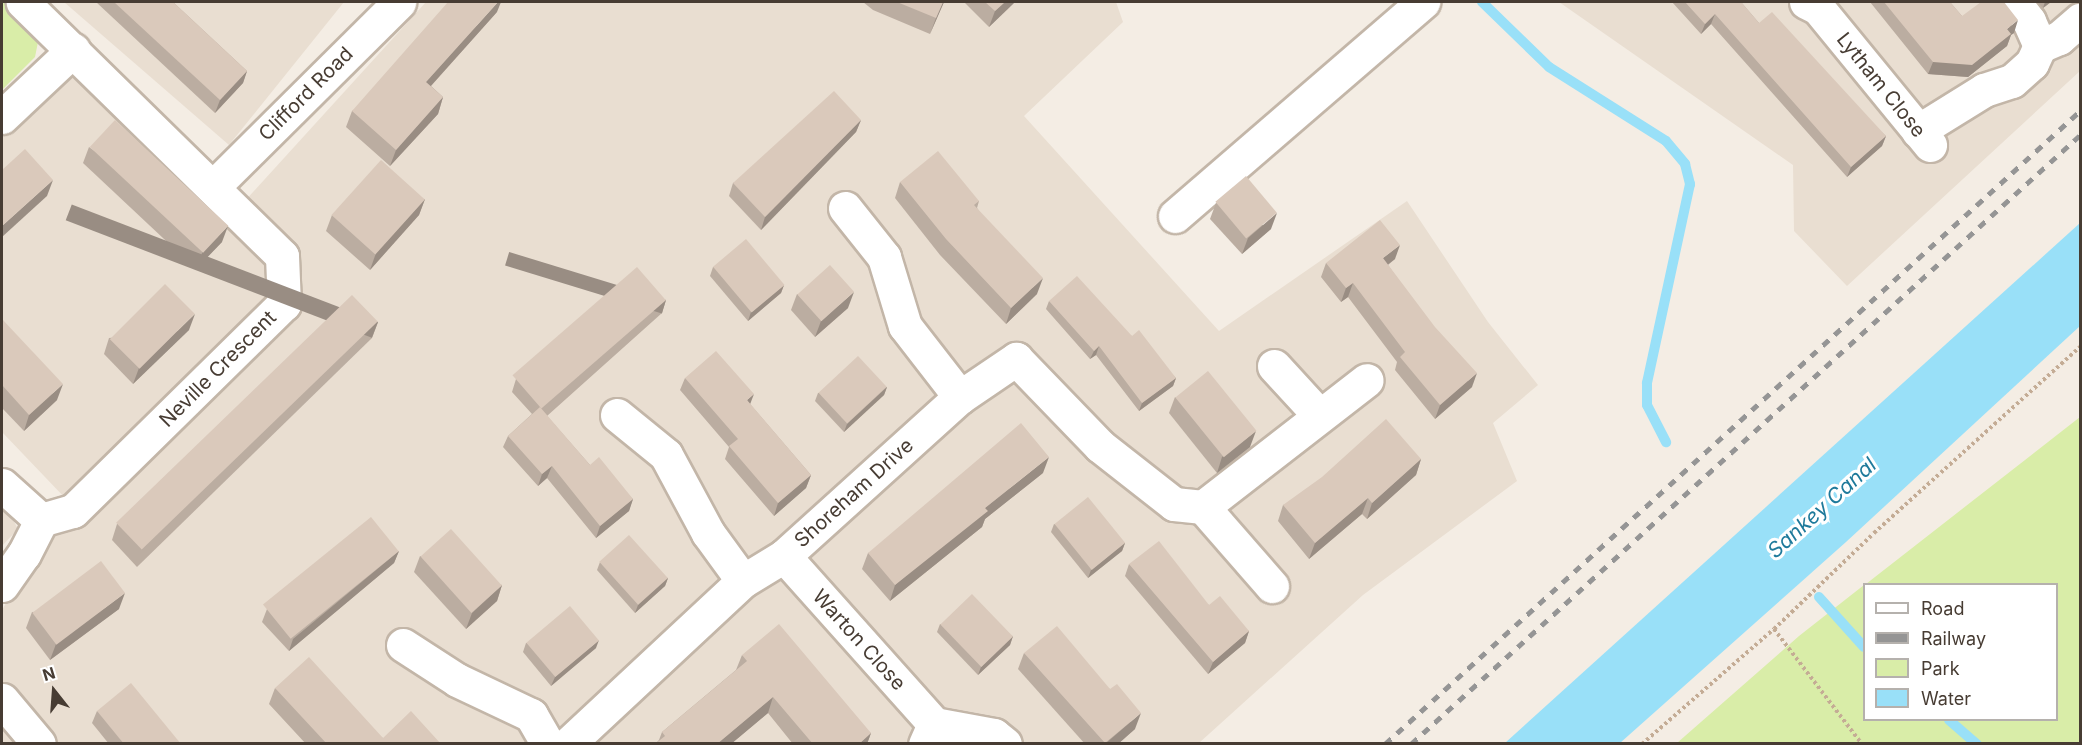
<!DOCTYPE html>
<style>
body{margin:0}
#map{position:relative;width:2082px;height:745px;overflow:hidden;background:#f4ede4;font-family:Inter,sans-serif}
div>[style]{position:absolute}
.residential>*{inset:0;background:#e9ded1}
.green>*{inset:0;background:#d9eda8}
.water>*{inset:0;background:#99e0f8}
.stream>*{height:10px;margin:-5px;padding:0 5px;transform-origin:5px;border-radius:5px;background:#99e0f8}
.path>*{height:4px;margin-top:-2px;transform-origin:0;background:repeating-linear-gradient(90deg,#c4ac95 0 3px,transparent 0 6px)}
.roads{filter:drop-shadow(2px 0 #c3b6a8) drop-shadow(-2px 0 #c3b6a8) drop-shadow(0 2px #c3b6a8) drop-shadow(0 -2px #c3b6a8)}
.minor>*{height:33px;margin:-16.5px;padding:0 16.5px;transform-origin:16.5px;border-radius:16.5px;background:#fff}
.rail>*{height:4.5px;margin-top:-2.25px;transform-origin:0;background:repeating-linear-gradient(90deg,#959595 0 8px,transparent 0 16px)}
.wall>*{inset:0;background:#bbada1}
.shaded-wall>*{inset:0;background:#998d83;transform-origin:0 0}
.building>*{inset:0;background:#dac9bb;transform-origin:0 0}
span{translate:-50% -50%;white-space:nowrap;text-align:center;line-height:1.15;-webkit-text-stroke:6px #fff;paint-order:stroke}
.street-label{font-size:20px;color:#473c33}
.water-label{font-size:21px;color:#1e7a9b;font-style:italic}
.frame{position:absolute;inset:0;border:3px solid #473c33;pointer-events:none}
.legend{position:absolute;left:1863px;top:583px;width:195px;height:138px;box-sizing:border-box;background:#fff;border:2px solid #b5b1ad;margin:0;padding:8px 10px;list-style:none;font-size:18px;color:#473c33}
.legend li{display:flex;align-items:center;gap:12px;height:30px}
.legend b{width:30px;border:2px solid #b5b1ad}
.north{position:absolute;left:24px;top:661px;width:60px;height:60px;-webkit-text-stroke:4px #fff;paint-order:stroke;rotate:343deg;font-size:16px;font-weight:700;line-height:24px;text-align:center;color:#473c33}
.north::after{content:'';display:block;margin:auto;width:21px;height:27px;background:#473c33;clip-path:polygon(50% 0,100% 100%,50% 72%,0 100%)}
</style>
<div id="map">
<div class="residential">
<div style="clip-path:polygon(64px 2px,344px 2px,229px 145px)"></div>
<div style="clip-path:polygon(426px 2px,1116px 2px,1123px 22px,1024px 116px,1219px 331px,1407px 201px,1488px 322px,1538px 385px,1493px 423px,1517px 481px,1363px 595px,1199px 743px,2px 743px,2px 610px,66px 499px,2px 432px,2px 125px,63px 69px,234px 213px)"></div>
<div style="clip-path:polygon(1559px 2px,2080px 2px,2080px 71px,1847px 286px,1794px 231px,1793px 165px)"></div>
<div style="clip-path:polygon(2px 500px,18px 529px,2px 546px)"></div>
</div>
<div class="green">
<div style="clip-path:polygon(2px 2px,12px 2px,34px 27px,38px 42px,35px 57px,2px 90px)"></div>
<div style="clip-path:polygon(2080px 417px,2080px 743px,1677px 743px,1799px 636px,1864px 585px,1864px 720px,2056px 720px,2056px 584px,1866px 584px)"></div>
</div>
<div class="water">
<div style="clip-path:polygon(2080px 223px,2080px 326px,1846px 542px,1620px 743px,1505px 743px)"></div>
</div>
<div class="stream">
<div style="left:1482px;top:2px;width:93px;rotate:44.1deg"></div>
<div style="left:1549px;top:67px;width:138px;rotate:32.3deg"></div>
<div style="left:1666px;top:141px;width:30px;rotate:50deg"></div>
<div style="left:1685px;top:164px;width:21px;rotate:76deg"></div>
<div style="left:1690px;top:184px;width:204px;rotate:102.2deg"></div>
<div style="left:1647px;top:383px;width:22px;rotate:90deg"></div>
<div style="left:1647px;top:405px;width:42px;rotate:62.8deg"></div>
<div style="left:1819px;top:597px;width:67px;rotate:48deg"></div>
<div style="left:1949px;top:720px;width:37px;rotate:41deg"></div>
</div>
<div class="path">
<div style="left:1774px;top:629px;width:145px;rotate:52.6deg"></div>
<div style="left:1642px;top:744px;width:175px;rotate:-41.1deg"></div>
<div style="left:1774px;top:629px;width:139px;rotate:-43.8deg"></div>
<div style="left:1874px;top:533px;width:278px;rotate:-42.1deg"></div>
</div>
<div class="roads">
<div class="minor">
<div style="left:1806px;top:2px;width:13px;rotate:27deg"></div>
<div style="left:1818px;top:8px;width:177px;rotate:50.7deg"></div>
<div style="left:2040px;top:46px;width:21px;rotate:-23deg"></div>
<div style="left:2059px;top:38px;width:28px;rotate:-41deg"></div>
<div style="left:2px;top:117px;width:98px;rotate:-43.3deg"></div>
<div style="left:1918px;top:131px;width:78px;rotate:-31.8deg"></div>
<div style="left:1984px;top:90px;width:29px;rotate:-18deg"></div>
<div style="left:2012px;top:81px;width:27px;rotate:-42deg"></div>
<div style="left:2032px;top:63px;width:19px;rotate:-65deg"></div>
<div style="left:2040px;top:46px;width:27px;rotate:-114deg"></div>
<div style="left:2029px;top:21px;width:24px;rotate:-128deg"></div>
<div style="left:214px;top:186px;width:261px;rotate:-44.8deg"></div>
<div style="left:845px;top:208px;width:63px;rotate:51.5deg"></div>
<div style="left:884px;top:257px;width:72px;rotate:73.1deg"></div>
<div style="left:905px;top:326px;width:90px;rotate:52.2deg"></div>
<div style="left:1175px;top:216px;width:328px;rotate:-40.8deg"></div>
<div style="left:1274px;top:366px;width:67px;rotate:47.4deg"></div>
<div style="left:617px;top:415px;width:63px;rotate:39.2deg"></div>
<div style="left:666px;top:455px;width:89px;rotate:61.7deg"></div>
<div style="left:708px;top:533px;width:59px;rotate:53.9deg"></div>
<div style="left:2px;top:485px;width:52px;rotate:41.9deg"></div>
<div style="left:41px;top:520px;width:33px;rotate:-16deg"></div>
<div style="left:73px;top:511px;width:296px;rotate:-44.5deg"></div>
<div style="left:284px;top:304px;width:48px;rotate:-92.4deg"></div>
<div style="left:282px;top:256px;width:363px;rotate:-135.6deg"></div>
<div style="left:1203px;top:507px;width:207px;rotate:-37.8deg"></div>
<div style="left:784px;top:556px;width:225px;rotate:48.2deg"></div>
<div style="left:934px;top:724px;width:22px;rotate:114deg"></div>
<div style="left:2px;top:585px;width:38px;rotate:-55deg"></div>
<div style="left:24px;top:554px;width:38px;rotate:-63deg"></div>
<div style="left:403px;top:645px;width:64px;rotate:32.9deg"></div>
<div style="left:457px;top:680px;width:82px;rotate:25.3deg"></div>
<div style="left:531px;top:715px;width:34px;rotate:60deg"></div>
<div style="left:2px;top:700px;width:57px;rotate:49.9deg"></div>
<div style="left:934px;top:724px;width:61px;rotate:10.4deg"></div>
<div style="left:994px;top:735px;width:14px;rotate:39deg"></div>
<div style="left:568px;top:744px;width:239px;rotate:-43deg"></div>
<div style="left:743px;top:581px;width:48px;rotate:-31.4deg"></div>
<div style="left:784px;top:556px;width:237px;rotate:-42.1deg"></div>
<div style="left:960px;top:397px;width:68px;rotate:-34.2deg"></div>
<div style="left:1016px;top:359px;width:121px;rotate:46deg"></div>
<div style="left:1100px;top:446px;width:94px;rotate:38.1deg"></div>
<div style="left:1174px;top:504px;width:29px;rotate:6deg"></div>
<div style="left:1203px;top:507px;width:105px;rotate:48.9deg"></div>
</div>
</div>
<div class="rail">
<div style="left:1385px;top:744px;width:940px;rotate:-42.33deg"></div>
<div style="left:1411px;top:744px;width:905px;rotate:-42.31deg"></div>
</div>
<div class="wall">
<div style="clip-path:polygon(96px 2px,173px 2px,247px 71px,243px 83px,215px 113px)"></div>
<div style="clip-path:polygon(863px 2px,944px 2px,930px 34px,873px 10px)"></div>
<div style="clip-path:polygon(964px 2px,1015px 2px,989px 27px)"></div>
<div style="clip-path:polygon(1672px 2px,1741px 2px,1759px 23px,1886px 136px,1882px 146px,1847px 177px,1711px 24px,1701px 34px)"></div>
<div style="clip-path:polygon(1870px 2px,1950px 2px,1962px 16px,2014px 33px,2011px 35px,2007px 46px,1968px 77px,1928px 74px)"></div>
<div style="clip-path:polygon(2037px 2px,2051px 2px,2043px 8px)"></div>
<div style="clip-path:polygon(497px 12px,431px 86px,443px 97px,438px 114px,390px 166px,346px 127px,352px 111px)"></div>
<div style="clip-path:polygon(861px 120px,856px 132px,761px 230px,729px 196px,733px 183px)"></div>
<div style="clip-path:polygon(89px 147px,222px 242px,196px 269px,83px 163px)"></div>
<div style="clip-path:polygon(900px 182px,979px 201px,977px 208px,1037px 294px,1006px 324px,940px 255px,895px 198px)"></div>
<div style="clip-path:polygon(425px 199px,419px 215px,370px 270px,326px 231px,332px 215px)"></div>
<div style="clip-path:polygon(1216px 203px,1271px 229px,1242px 254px,1210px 219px)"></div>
<div style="clip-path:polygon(1395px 259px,1388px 265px,1472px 387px,1435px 419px,1395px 370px,1397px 362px,1348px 297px,1341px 302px,1321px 277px,1326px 263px)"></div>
<div style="clip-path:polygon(713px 267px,784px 285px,781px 293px,748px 321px,710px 276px)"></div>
<div style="clip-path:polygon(797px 294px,848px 308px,815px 337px,791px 310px)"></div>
<div style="clip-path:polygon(666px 300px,662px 313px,547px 416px,590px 465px,633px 499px,629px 511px,596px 538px,547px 478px,538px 486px,503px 447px,508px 436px,532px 414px,512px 392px,516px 379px)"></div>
<div style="clip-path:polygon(1049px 301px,1132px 336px,1176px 378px,1173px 386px,1139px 411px,1096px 355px,1090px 359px,1046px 309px)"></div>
<div style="clip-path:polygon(2px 319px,57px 400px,24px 431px,2px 408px)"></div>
<div style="clip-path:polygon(378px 322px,372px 338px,137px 567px,112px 540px,117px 524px)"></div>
<div style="clip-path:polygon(189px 330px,133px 384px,104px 354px,109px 338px)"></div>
<div style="clip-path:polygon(685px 378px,750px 404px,811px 475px,806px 488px,774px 516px,725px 459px,729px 447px,680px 390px)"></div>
<div style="clip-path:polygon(887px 387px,884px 395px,844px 432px,815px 401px,818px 393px)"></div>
<div style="clip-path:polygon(1175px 397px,1250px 447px,1217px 473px,1169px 413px)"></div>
<div style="clip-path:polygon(1421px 459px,1416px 475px,1367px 519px,1362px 514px,1309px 559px,1278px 521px,1283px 505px)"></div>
<div style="clip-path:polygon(1043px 473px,985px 519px,982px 527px,890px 601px,862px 569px,868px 553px)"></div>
<div style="clip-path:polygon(1054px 524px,1125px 543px,1122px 551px,1088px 578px,1051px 532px)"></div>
<div style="clip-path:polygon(399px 551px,394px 563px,289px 651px,262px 622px,267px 609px)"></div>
<div style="clip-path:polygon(420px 556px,502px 585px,497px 601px,466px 629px,414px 572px)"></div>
<div style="clip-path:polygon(600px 562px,668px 578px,665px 586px,635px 613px,597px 570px)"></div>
<div style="clip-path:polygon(1129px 564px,1209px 605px,1249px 631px,1245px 643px,1208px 674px,1125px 576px)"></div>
<div style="clip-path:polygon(119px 609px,50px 660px,26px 628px,32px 612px)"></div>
<div style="clip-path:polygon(940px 624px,1013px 636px,1010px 645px,978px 675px,937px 632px)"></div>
<div style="clip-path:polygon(526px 643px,596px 648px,551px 686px,523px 652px)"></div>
<div style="clip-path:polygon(1024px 653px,1110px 689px,1135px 729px,1118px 744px,1085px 744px,1018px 669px)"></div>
<div style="clip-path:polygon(742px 655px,871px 733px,867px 744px,793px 744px,768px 713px,731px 744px,655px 744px,659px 740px,662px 732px,736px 670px)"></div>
<div style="clip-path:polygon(275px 688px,383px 738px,441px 744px,306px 744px,269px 704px)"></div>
<div style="clip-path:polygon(97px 711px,181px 744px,109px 744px,92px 723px)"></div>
</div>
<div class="shaded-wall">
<div style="clip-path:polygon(498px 2px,501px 2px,497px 12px,420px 98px,426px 82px)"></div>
<div style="clip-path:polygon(943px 2px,944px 2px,930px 34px,936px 18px)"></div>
<div style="clip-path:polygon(1005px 2px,1015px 2px,989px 27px,995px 11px)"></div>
<div style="clip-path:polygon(2045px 2px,2051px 2px,2043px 8px)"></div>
<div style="clip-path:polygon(1715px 14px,1711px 24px,1701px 34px,1705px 24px)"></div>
<div style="clip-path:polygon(2018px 20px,2014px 33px,2011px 35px,2007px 46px,1968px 77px,1928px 74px,1933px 62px,2007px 29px)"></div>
<div style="clip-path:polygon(247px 71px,243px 83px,215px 113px,220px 100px)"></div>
<div style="clip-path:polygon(443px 97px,438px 114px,390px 166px,396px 150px)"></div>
<div style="clip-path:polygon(861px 120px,856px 132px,761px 230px,765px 217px)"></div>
<div style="clip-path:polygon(1886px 136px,1882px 146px,1847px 177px,1851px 167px)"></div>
<div style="clip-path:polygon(53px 180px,47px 196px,2px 237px,2px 226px)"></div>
<div style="clip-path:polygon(425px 199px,419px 215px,370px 270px,376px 253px)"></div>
<div style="clip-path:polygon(1277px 213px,1271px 229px,1242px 254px,1248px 238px)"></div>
<div style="clip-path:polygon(228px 226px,222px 242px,196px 269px,202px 253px)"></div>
<div style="clip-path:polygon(1400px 245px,1395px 259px,1378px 272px,1383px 258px)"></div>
<div style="clip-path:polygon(1043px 278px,1037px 294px,1006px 324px,1011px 308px)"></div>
<div style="clip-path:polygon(1353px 283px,1348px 297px,1341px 302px,1346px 288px)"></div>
<div style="clip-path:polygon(784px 285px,781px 293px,748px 321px,751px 312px)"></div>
<div style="clip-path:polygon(854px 292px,848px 308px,815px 337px,821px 321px)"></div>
<div style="left:666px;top:300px;width:14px;height:164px;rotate:107deg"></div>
<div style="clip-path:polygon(195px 314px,189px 330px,133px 384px,139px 368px)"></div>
<div style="left:378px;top:322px;width:17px;height:328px;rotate:111deg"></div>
<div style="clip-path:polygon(1099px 346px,1096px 355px,1090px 359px,1094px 351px)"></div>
<div style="clip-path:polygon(1477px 373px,1472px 387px,1435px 419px,1440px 405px)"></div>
<div style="clip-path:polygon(1176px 378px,1173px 386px,1139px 411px,1142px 403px)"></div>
<div style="clip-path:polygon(63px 384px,57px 400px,24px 431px,29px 415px)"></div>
<div style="clip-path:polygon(887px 387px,884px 395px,844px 432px,847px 424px)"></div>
<div style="clip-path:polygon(754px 394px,749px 407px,747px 400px)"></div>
<div style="clip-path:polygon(1256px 431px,1250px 447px,1217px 473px,1222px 457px)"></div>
<div style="clip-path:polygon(1049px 457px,1043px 473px,985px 519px,982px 527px,890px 601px,895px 585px,985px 508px)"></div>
<div style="clip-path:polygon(1421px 459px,1416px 475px,1367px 519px,1372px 503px)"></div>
<div style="clip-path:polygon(552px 466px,547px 478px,538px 486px,542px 474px)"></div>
<div style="clip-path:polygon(811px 475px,806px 488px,774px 516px,778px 503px)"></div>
<div style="clip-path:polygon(1368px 498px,1362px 514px,1309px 559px,1315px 543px)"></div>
<div style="clip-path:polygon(633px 499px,629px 511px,596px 538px,600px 526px)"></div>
<div style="clip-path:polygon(1125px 543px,1122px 551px,1088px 578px,1091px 570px)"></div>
<div style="clip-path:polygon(399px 551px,394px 563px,289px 651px,293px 639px)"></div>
<div style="clip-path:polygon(668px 578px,665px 586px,635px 613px,638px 605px)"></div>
<div style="clip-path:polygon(502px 585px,497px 601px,466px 629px,472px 613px)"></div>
<div style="clip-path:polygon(125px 593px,119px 609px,50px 660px,56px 644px)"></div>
<div style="clip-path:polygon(1249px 631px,1245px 643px,1208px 674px,1213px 662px)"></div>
<div style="clip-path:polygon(1013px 636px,1010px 645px,978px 675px,981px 667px)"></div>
<div style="clip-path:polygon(599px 640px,596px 648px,551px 686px,555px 677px)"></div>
<div style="clip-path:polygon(773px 697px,768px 713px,731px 744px,717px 744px)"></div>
<div style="clip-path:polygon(1141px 713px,1135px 729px,1118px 744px,1105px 744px)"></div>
<div style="clip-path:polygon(871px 733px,867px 744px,859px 744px)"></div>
</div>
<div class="building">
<div style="clip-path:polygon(114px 2px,173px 2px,247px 71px,220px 100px)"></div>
<div style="clip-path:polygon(448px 2px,498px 2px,426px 82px,443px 97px,396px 150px,352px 111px)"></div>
<div style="clip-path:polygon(897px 2px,943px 2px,936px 18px)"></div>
<div style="clip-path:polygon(985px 2px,1005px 2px,995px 11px)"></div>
<div style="clip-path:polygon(1685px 2px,1741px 2px,1759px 23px,1772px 12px,1886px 136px,1851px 167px,1715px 14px,1705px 24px)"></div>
<div style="clip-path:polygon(1884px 2px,1950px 2px,1962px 16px,1981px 2px,2004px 2px,2018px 20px,2007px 29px,2011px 34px,1972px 65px,1933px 62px)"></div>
<div style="clip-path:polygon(834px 91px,861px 120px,765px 217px,733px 183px)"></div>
<div style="left:115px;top:120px;width:155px;height:37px;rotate:43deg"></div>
<div style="clip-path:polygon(25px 149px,53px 180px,2px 226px,2px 170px)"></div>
<div style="clip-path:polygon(938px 151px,979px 201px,974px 205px,1043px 278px,1011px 308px,946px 239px,900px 182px)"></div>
<div style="left:381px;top:160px;width:59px;height:74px;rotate:42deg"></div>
<div style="left:1246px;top:176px;width:48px;height:40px;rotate:50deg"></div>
<div style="clip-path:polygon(1380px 220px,1400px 245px,1383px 258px,1435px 327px,1477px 373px,1440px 405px,1400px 357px,1405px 352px,1353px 283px,1346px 288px,1326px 263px)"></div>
<div style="left:746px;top:239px;width:60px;height:43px;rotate:50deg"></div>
<div style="left:830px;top:265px;width:36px;height:44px;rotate:48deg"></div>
<div style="left:637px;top:267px;width:44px;height:165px;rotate:49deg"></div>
<div style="clip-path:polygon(1077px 276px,1132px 336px,1139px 330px,1176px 378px,1142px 403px,1099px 346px,1094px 351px,1049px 301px)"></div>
<div style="left:165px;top:284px;width:42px;height:78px;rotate:45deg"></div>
<div style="left:352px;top:295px;width:37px;height:328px;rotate:46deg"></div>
<div style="clip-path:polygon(2px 319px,63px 384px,29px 415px,2px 385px)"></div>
<div style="clip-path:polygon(716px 351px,754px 394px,747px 400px,811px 475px,778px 503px,729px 446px,738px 439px,685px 378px)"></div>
<div style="left:858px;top:356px;width:42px;height:54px;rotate:47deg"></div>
<div style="left:1208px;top:371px;width:77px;height:42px;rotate:51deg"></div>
<div style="clip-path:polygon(540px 407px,590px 465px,599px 457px,633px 499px,600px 526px,552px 466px,542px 474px,508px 436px)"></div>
<div style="clip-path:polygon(1386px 419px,1421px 459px,1372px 503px,1368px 498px,1315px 543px,1283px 505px,1322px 477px)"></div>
<div style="clip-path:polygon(1021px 423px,1049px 457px,985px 508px,988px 511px,895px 585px,868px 553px)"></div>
<div style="left:1088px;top:497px;width:59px;height:43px;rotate:51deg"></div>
<div style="left:371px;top:517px;width:44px;height:139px;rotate:51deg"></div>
<div style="left:451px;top:529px;width:76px;height:41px;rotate:48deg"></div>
<div style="left:629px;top:535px;width:58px;height:40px;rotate:48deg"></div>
<div style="clip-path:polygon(1159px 541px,1209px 605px,1220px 596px,1249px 631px,1213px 662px,1129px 564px)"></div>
<div style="left:101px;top:561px;width:40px;height:86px;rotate:53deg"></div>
<div style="left:972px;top:594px;width:59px;height:44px;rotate:46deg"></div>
<div style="left:570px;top:606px;width:45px;height:57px;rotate:50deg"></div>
<div style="clip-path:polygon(779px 624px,871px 733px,859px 744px,813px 744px,773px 697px,717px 744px,655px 744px,665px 736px,662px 732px,747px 661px,742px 655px)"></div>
<div style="clip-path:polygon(1057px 626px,1110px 689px,1117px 684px,1141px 713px,1105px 743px,1024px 653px)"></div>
<div style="clip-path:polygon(309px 657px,383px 738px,411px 711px,441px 744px,327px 744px,275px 688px)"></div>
<div style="clip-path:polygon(131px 683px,181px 744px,124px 744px,97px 711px)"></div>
</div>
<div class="street-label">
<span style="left:1881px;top:85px;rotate:51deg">Lytham Close</span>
<span style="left:306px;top:94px;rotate:-45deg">Clifford Road</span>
<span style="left:218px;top:369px;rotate:-45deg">Neville Crescent</span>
<span style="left:854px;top:493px;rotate:-42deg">Shoreham Drive</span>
<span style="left:859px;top:640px;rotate:48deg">Warton Close</span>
</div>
<div class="water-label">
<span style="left:1822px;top:508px;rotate:-42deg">Sankey Canal</span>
</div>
<div class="frame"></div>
<ul class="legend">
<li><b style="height:8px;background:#fff"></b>Road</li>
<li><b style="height:8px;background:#959595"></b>Railway</li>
<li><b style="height:16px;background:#d9eda8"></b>Park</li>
<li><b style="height:16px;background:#99e0f8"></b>Water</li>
</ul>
<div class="north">N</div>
</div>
